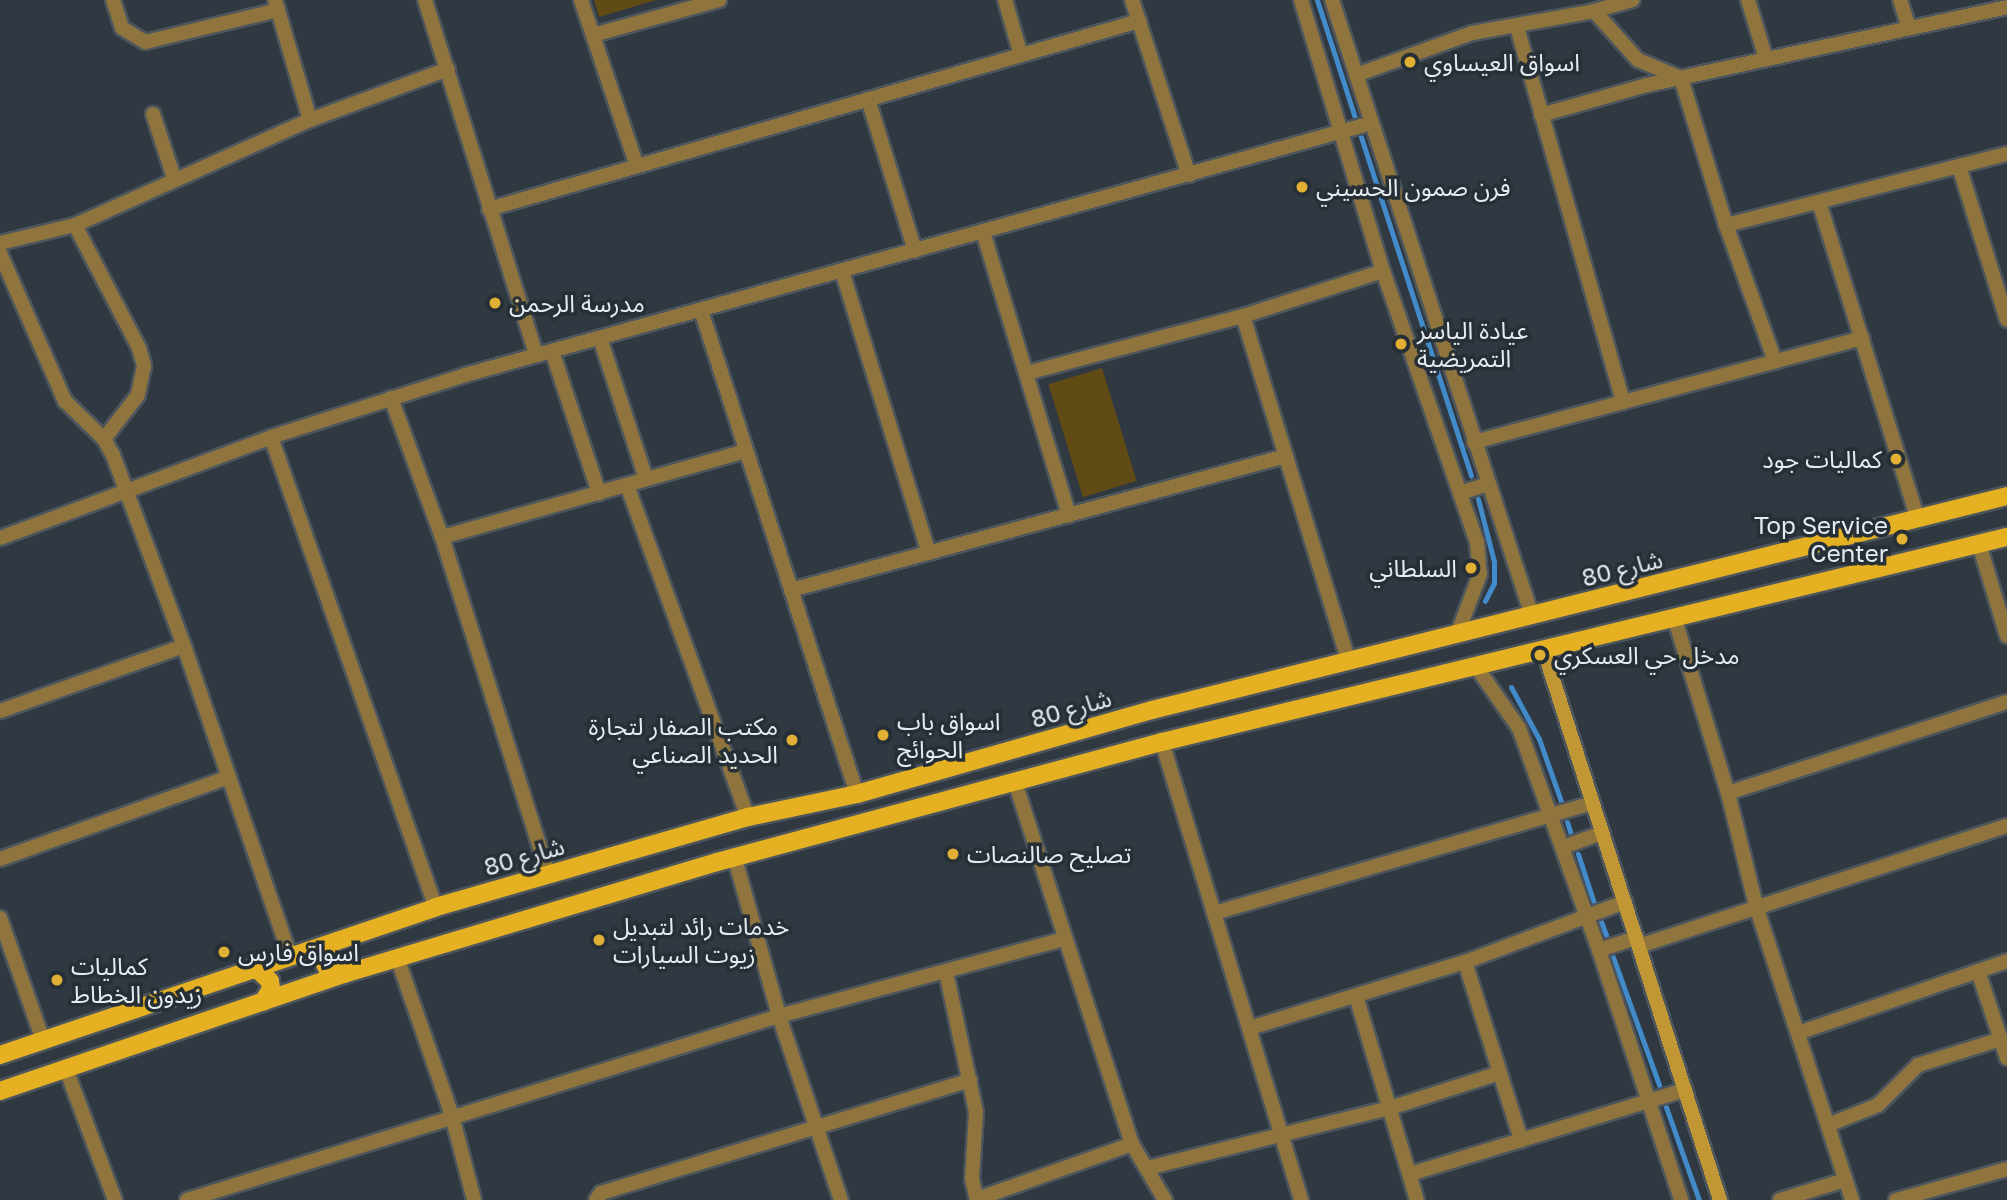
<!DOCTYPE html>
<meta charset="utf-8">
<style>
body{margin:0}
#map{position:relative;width:2007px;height:1200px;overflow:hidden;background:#303941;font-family:"Golos Text","Noto Sans Arabic",sans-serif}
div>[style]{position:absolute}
.green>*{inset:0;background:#614b15;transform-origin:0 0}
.stream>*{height:5px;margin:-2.5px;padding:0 2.5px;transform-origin:2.5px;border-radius:2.5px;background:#428bca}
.roads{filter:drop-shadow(2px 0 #4d555d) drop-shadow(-2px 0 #4d555d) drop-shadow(0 2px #4d555d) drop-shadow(0 -2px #4d555d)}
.street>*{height:14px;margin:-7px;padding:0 7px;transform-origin:7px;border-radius:7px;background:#8f753d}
.secondary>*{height:14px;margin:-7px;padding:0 7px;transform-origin:7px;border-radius:7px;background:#c09734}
.primary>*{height:18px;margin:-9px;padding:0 9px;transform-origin:9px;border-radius:9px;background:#e5b122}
.dots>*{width:19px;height:19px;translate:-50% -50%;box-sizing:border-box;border:4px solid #262f36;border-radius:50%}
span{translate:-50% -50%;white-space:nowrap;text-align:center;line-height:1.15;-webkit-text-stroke:7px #262f36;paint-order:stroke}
.poi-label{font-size:24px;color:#e6ebf0}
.left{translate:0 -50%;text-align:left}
.right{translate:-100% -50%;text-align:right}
.street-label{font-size:24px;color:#e6ebf0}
</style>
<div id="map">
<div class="green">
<div style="clip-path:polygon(594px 0,656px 0,599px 17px)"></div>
<div style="left:1102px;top:368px;width:118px;height:56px;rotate:73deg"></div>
</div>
<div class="stream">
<div style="left:1317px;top:0;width:124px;rotate:72.1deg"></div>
<div style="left:1361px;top:137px;width:356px;rotate:72deg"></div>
<div style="left:1478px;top:499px;width:65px;rotate:75.7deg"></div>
<div style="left:1494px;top:562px;width:21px;rotate:90deg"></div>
<div style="left:1494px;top:583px;width:20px;rotate:117deg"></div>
<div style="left:1511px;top:687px;width:59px;rotate:61.7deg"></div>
<div style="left:1539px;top:739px;width:69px;rotate:70.5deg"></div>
<div style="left:1567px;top:822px;width:13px;rotate:72deg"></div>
<div style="left:1578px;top:854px;width:52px;rotate:71.9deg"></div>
<div style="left:1600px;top:919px;width:17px;rotate:69deg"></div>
<div style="left:1613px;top:957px;width:136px;rotate:70.2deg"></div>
<div style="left:1666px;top:1107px;width:99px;rotate:70.5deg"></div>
</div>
<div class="roads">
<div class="street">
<div style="left:113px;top:0;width:29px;rotate:72deg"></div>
<div style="left:122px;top:28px;width:27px;rotate:31deg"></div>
<div style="left:145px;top:42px;width:137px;rotate:-13.5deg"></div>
<div style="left:275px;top:0;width:125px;rotate:73.7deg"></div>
<div style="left:425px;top:0;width:372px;rotate:72.6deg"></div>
<div style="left:581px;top:0;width:175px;rotate:71.4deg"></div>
<div style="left:1005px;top:0;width:57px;rotate:73.8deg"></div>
<div style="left:1132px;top:0;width:184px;rotate:72deg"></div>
<div style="left:1301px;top:0;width:283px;rotate:73.2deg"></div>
<div style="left:1383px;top:271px;width:287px;rotate:70.9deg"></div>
<div style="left:1477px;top:542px;width:32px;rotate:85deg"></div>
<div style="left:1480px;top:574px;width:65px;rotate:110.7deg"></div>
<div style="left:1332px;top:0;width:648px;rotate:72.01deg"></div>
<div style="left:1748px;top:0;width:62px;rotate:73deg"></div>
<div style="left:1900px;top:0;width:29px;rotate:72deg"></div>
<div style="left:1594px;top:11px;width:40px;rotate:-16deg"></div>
<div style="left:1517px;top:27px;width:390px;rotate:74.2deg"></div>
<div style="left:593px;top:35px;width:131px;rotate:-15.5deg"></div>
<div style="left:1356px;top:75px;width:123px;rotate:-19.9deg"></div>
<div style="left:1472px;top:33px;width:124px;rotate:-10.2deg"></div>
<div style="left:1594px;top:11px;width:66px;rotate:48.1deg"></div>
<div style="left:1638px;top:60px;width:47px;rotate:22.7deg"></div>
<div style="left:1681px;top:78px;width:154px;rotate:73deg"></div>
<div style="left:1726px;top:225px;width:145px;rotate:70.2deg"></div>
<div style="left:868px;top:99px;width:159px;rotate:72.8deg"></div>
<div style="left:153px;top:114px;width:67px;rotate:71.8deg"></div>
<div style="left:1541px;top:115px;width:110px;rotate:-15.8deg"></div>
<div style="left:1647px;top:85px;width:368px;rotate:-12.2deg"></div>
<div style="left:1959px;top:166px;width:161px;rotate:72.7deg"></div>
<div style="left:1819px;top:202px;width:332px;rotate:72.7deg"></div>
<div style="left:489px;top:209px;width:677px;rotate:-16.13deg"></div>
<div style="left:75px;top:225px;width:139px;rotate:62.5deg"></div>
<div style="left:139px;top:348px;width:19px;rotate:74deg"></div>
<div style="left:144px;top:366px;width:30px;rotate:102deg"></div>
<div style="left:138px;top:395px;width:56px;rotate:127.7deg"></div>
<div style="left:1726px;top:225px;width:290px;rotate:-14.2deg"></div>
<div style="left:983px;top:232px;width:296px;rotate:73.1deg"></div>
<div style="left:0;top:243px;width:77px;rotate:-13.5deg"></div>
<div style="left:75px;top:225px;width:257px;rotate:-24.1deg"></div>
<div style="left:310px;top:120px;width:147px;rotate:-20.3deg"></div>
<div style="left:0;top:253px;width:162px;rotate:66.3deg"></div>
<div style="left:65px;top:401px;width:54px;rotate:44.3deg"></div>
<div style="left:104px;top:439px;width:18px;rotate:61deg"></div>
<div style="left:113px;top:455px;width:204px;rotate:69.6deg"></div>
<div style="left:184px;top:646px;width:328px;rotate:71.1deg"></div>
<div style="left:842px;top:271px;width:295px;rotate:72.9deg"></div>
<div style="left:701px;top:310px;width:509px;rotate:72.14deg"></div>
<div style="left:1243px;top:316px;width:362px;rotate:73deg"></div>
<div style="left:600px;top:338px;width:148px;rotate:71.9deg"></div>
<div style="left:552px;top:351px;width:150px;rotate:71.7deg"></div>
<div style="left:1027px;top:373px;width:223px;rotate:-14.8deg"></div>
<div style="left:1243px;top:316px;width:147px;rotate:-17.8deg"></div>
<div style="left:391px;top:398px;width:148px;rotate:69.9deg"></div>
<div style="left:442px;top:537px;width:353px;rotate:72.5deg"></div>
<div style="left:271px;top:437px;width:498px;rotate:70.7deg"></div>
<div style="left:1474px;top:442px;width:402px;rotate:-15deg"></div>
<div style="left:627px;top:485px;width:353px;rotate:70deg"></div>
<div style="left:1460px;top:493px;width:28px;rotate:-18deg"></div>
<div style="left:442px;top:537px;width:316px;rotate:-15.8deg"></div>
<div style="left:0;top:538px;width:289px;rotate:-20.4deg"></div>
<div style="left:271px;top:437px;width:204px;rotate:-17.7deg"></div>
<div style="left:465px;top:375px;width:941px;rotate:-15.53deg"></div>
<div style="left:1979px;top:544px;width:96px;rotate:73.1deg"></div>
<div style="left:791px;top:590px;width:513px;rotate:-15.15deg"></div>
<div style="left:1675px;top:620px;width:181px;rotate:73deg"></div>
<div style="left:1728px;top:793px;width:120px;rotate:76deg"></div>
<div style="left:1757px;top:909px;width:306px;rotate:71.9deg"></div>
<div style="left:1475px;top:665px;width:77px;rotate:55.1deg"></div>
<div style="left:1519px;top:728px;width:236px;rotate:70.2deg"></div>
<div style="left:1599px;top:950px;width:263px;rotate:71.8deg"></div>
<div style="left:0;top:711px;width:195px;rotate:-19.5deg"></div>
<div style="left:1162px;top:742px;width:479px;rotate:73.1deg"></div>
<div style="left:1015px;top:782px;width:380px;rotate:72.1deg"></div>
<div style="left:1132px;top:1144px;width:65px;rotate:59.5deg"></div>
<div style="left:1728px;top:793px;width:293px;rotate:-18.1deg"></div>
<div style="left:1563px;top:847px;width:41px;rotate:-19.7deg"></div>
<div style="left:0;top:859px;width:243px;rotate:-19.7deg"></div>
<div style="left:735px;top:859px;width:163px;rotate:74.3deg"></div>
<div style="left:779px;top:1016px;width:194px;rotate:71.4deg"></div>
<div style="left:1214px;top:913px;width:394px;rotate:-16.2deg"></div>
<div style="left:0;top:918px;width:129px;rotate:70.6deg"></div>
<div style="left:1639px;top:946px;width:387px;rotate:-18.1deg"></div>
<div style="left:1599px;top:950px;width:40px;rotate:-18deg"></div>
<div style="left:397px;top:957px;width:168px;rotate:70.9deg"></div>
<div style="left:452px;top:1116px;width:87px;rotate:75.3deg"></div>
<div style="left:1465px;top:962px;width:187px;rotate:72.5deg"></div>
<div style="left:1978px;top:971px;width:92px;rotate:71.6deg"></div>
<div style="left:946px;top:972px;width:143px;rotate:77.9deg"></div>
<div style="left:976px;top:1112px;width:67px;rotate:93.4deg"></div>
<div style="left:972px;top:1179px;width:22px;rotate:77deg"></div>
<div style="left:1356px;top:996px;width:213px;rotate:73.4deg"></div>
<div style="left:1250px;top:1028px;width:225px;rotate:-17.1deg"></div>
<div style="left:1465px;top:962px;width:171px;rotate:-20.6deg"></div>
<div style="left:1798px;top:1033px;width:221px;rotate:-19deg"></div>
<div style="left:66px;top:1069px;width:140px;rotate:69.5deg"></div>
<div style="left:1828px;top:1125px;width:54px;rotate:-21.8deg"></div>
<div style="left:1878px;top:1105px;width:57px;rotate:-45deg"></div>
<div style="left:1918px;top:1065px;width:87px;rotate:-17.4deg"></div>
<div style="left:1147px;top:1168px;width:250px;rotate:-13.9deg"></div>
<div style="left:1390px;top:1108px;width:115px;rotate:-17.7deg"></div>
<div style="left:1410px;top:1174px;width:288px;rotate:-17deg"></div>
<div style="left:977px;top:1199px;width:164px;rotate:-19.5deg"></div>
<div style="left:187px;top:1200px;width:620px;rotate:-17.27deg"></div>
<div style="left:779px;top:1016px;width:295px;rotate:-15.1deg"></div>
<div style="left:596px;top:1200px;width:9px;rotate:-54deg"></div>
<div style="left:601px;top:1193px;width:386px;rotate:-17deg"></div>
<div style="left:1780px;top:1200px;width:68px;rotate:-17.1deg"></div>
<div style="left:1896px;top:1200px;width:115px;rotate:-15.6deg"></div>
</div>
<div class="secondary">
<div style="left:1543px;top:648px;width:580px;rotate:72.22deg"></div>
</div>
<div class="primary">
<div style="left:330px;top:944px;width:17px;rotate:114deg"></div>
<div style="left:323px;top:960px;width:9px;rotate:63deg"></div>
<div style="left:327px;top:968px;width:18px;rotate:19deg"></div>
<div style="left:250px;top:970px;width:8px"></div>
<div style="left:258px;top:970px;width:16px;rotate:43deg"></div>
<div style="left:270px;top:981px;width:8px;rotate:83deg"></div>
<div style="left:271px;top:989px;width:15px;rotate:122deg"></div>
<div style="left:0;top:1055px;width:460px;rotate:-18.7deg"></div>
<div style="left:436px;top:907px;width:325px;rotate:-16.1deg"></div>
<div style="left:748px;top:817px;width:111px;rotate:-11.9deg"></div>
<div style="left:857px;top:794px;width:307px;rotate:-15.9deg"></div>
<div style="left:1152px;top:710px;width:881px;rotate:-14.05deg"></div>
<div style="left:0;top:1091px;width:363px;rotate:-18.8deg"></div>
<div style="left:344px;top:974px;width:389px;rotate:-16.7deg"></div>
<div style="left:717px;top:862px;width:461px;rotate:-15.1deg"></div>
<div style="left:1162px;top:742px;width:870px;rotate:-13.64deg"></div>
</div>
</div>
<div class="dots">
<div style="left:1410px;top:62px;background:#e0af34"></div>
<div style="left:1302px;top:187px;background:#e0af34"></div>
<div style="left:495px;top:303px;background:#e0af34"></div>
<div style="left:1401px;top:344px;background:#e0af34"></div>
<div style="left:1896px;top:459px;background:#e0af34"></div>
<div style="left:1902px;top:539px;background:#e0af34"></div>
<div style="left:1471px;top:568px;background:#e0af34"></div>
<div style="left:1540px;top:655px;background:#e0af34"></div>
<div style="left:883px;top:735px;background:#e0af34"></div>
<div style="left:792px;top:740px;background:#e0af34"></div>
<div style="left:953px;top:854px;background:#e0af34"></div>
<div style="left:599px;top:940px;background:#e0af34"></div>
<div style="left:224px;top:952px;background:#e0af34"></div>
<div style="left:57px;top:980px;background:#e0af34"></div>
</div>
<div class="poi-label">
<span class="left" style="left:1424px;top:62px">اسواق العيساوي</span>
<span class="left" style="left:1316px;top:187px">فرن صمون الحسيني</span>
<span class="left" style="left:509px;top:303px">مدرسة الرحمن</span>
<span class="left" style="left:1417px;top:344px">عيادة الياسر<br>التمريضية</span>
<span class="right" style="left:1882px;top:459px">كماليات جود</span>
<span class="right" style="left:1888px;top:539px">Top Service<br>Center</span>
<span class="right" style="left:1457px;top:568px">السلطاني</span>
<span class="left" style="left:1554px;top:655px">مدخل حي العسكري</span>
<span class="left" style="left:897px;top:735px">اسواق باب<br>الحوائج</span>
<span class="right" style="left:778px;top:740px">مكتب الصفار لتجارة<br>الحديد الصناعي</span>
<span class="left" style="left:967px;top:854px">تصليح صالنصات</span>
<span class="left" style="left:613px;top:940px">خدمات رائد لتبديل<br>زيوت السيارات</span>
<span class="left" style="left:238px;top:952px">اسواق فارس</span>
<span class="left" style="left:71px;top:980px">كماليات<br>زيدون الخطاط</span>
</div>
<div class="street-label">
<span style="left:1622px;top:568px;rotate:-14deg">شارع 80</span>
<span style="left:1071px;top:708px;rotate:-16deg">شارع 80</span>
<span style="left:524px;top:856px;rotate:-16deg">شارع 80</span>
</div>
</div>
